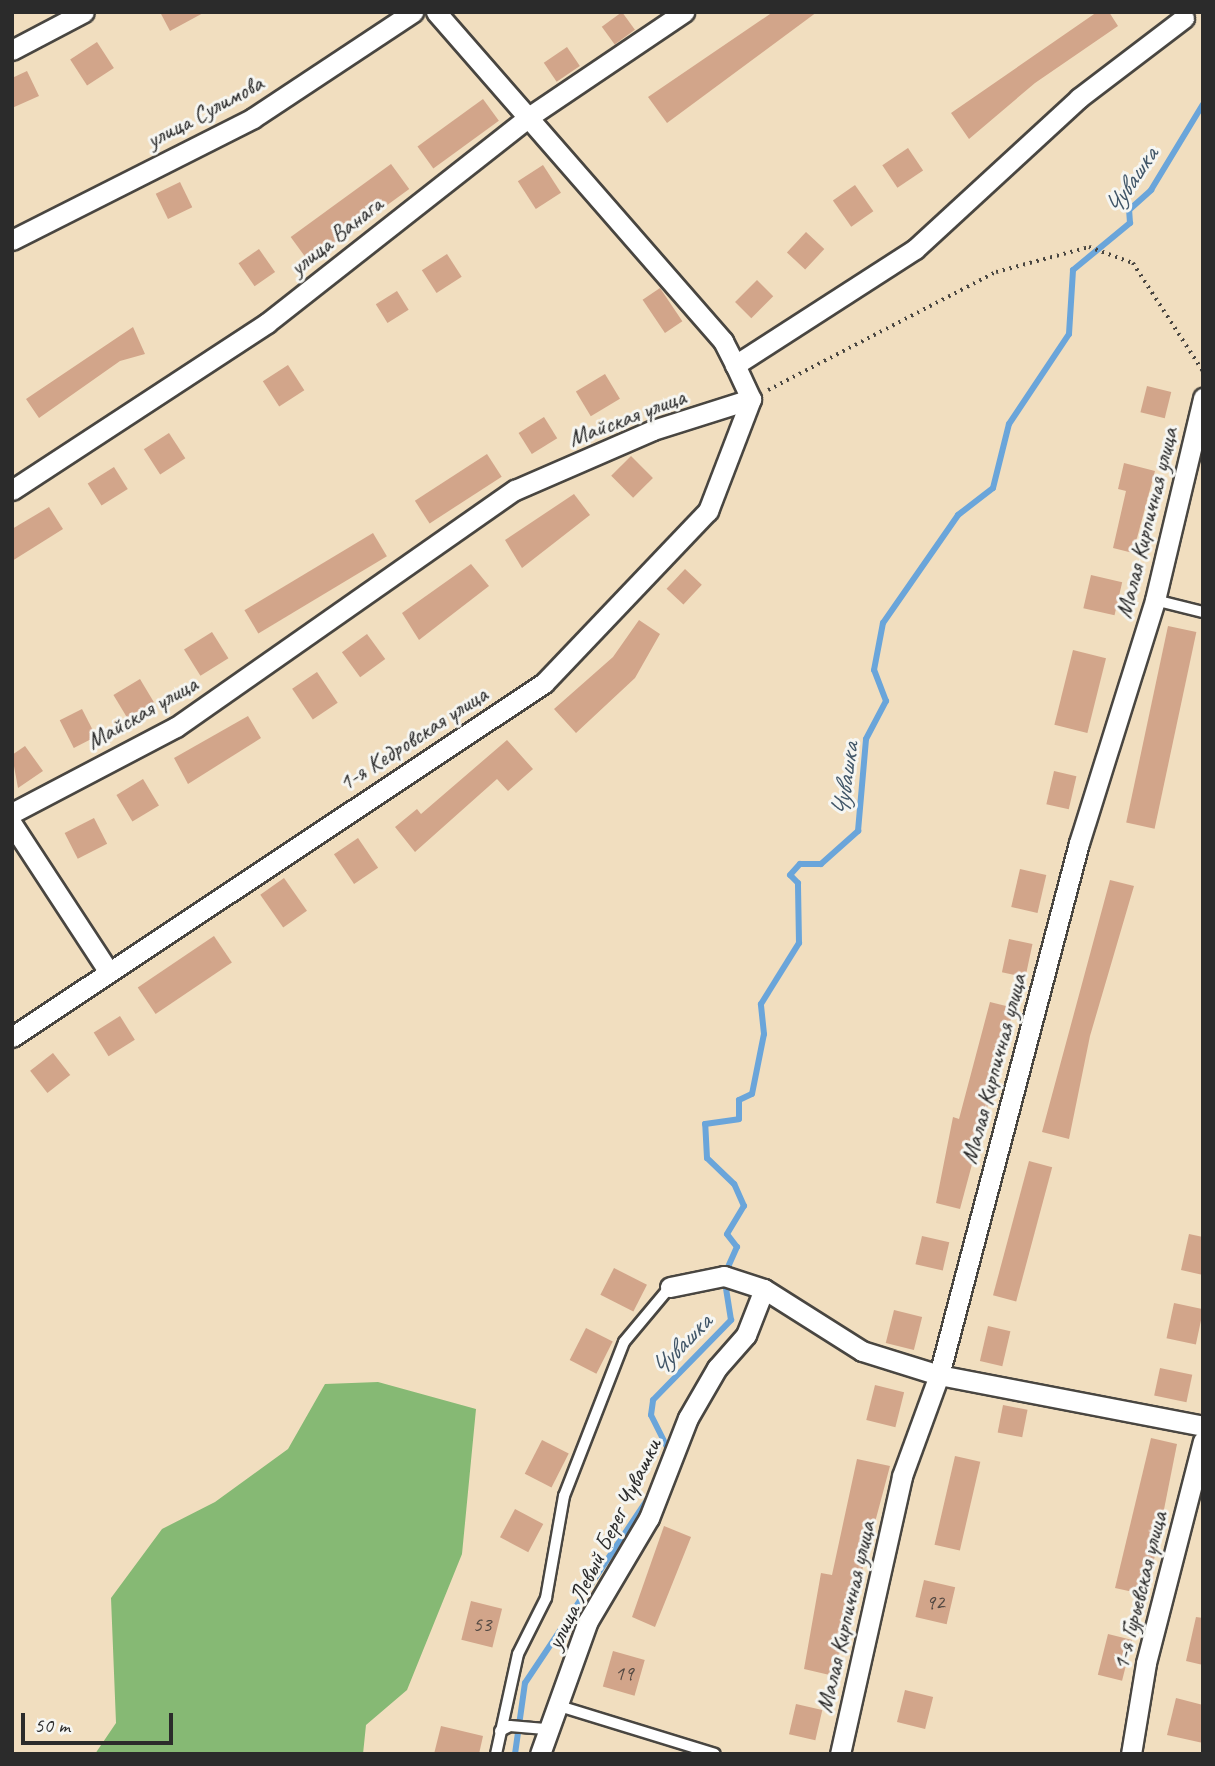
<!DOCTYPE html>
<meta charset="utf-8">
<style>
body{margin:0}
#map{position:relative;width:1215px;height:1766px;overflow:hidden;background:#f1debf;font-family:Caveat,sans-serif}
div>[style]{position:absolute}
.forest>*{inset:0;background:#86b974}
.stream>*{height:6px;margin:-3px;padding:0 3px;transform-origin:3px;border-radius:3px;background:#6aa5da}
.building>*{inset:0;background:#d2a58a;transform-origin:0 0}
.path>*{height:3.5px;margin-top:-1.75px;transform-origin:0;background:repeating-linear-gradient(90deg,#494641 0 2px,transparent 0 7px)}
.roads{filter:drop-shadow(2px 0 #494641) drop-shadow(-2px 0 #494641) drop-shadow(0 2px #494641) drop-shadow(0 -2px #494641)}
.lane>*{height:10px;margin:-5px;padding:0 5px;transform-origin:5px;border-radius:5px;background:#fff}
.street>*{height:19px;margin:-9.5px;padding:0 9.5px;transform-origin:9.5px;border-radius:9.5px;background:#fff}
span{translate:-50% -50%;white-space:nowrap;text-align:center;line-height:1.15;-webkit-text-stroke:6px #f6f6f2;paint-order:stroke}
.number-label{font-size:21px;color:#554a43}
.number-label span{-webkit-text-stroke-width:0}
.street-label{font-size:24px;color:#2b2b2b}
.water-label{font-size:26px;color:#415668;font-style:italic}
.frame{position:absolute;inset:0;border:14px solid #2b2b2b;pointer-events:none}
.scale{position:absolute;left:21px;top:1713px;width:152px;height:32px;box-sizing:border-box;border:4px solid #2b2b2b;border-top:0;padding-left:9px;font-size:21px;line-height:24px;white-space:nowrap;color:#2b2b2b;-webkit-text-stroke:5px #f6f6f2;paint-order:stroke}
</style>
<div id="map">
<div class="forest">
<div style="clip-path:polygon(378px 1382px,476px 1409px,462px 1554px,407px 1690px,366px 1725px,363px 1754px,95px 1754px,116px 1723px,111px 1598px,162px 1529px,215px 1502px,288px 1449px,325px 1384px)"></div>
</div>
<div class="stream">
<div style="left:669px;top:1451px;width:40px;rotate:-116.6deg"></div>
<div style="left:651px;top:1415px;width:15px;rotate:-82deg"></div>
<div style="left:653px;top:1400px;width:112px;rotate:-45.7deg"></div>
<div style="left:731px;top:1320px;width:45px;rotate:-99deg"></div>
<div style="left:724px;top:1276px;width:32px;rotate:-66deg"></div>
<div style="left:737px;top:1247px;width:16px;rotate:-128deg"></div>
<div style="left:727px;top:1234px;width:33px;rotate:-59deg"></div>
<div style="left:744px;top:1206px;width:24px;rotate:-114deg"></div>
<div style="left:734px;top:1184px;width:37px;rotate:-136deg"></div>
<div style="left:707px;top:1158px;width:34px;rotate:-93deg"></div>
<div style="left:705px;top:1124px;width:34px;rotate:-8deg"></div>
<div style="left:739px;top:1119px;width:19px;rotate:-90deg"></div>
<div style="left:739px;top:1100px;width:14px;rotate:-25deg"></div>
<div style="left:752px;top:1094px;width:61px;rotate:-78.7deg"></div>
<div style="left:764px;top:1034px;width:30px;rotate:-96deg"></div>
<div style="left:761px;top:1004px;width:72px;rotate:-58.1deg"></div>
<div style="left:799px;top:943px;width:60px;rotate:-91deg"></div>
<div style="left:798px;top:883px;width:11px;rotate:-135deg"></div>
<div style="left:790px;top:875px;width:15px;rotate:-48deg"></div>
<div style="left:800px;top:864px;width:21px"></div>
<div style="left:821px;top:864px;width:50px;rotate:-41.7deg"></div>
<div style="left:858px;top:831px;width:92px;rotate:-85deg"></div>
<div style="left:866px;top:739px;width:43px;rotate:-62.2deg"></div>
<div style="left:886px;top:701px;width:33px;rotate:-111deg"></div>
<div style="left:874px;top:670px;width:48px;rotate:-79.2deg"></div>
<div style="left:883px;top:623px;width:131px;rotate:-55.2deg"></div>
<div style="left:958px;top:515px;width:44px;rotate:-37.6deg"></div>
<div style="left:993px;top:488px;width:66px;rotate:-76deg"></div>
<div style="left:1009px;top:424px;width:108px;rotate:-56.3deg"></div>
<div style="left:1069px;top:334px;width:64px;rotate:-86.4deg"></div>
<div style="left:1073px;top:270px;width:74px;rotate:-39.5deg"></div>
<div style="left:1130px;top:223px;width:13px;rotate:-94deg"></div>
<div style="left:1129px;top:210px;width:30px;rotate:-42deg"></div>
<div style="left:1151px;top:190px;width:100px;rotate:-58.8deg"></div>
<div style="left:515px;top:1754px;width:72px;rotate:-82deg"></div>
<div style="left:525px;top:1683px;width:220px;rotate:-56.3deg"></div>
</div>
<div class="building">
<div style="clip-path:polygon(160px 12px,205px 12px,170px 31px)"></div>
<div style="left:622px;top:12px;width:22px;height:25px;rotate:54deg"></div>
<div style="clip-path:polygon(773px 12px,817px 12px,667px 123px,648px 97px)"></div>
<div style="clip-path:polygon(1097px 12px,1109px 12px,1118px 26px,1035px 83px,969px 139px,951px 113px)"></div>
<div style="left:97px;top:42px;width:31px;height:32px;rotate:57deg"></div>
<div style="left:567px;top:47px;width:23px;height:28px;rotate:56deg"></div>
<div style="clip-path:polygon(27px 71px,39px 96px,12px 108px,12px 78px)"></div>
<div style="left:483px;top:99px;width:27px;height:81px;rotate:54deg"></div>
<div style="left:908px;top:148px;width:27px;height:31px;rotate:56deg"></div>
<div style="left:391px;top:164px;width:31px;height:124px;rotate:54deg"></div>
<div style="left:543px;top:165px;width:33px;height:30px;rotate:57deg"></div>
<div style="left:180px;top:182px;width:28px;height:27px;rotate:64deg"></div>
<div style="left:855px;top:185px;width:32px;height:27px;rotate:55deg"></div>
<div style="left:806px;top:232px;width:25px;height:28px;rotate:43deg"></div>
<div style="left:259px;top:249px;width:28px;height:25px;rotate:55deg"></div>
<div style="left:447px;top:254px;width:27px;height:30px;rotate:57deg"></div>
<div style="left:757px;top:280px;width:23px;height:31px;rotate:45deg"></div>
<div style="left:660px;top:288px;width:40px;height:21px;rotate:56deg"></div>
<div style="left:397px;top:291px;width:22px;height:25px;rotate:58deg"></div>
<div style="clip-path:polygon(133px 327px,145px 354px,120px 361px,39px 418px,26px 399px)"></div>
<div style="left:288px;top:365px;width:30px;height:30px;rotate:57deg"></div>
<div style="left:605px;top:374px;width:29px;height:34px;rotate:59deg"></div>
<div style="left:1147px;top:386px;width:25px;height:27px;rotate:14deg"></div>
<div style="left:544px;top:417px;width:25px;height:30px;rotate:58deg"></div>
<div style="left:169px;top:433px;width:30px;height:30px;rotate:57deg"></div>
<div style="left:487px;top:454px;width:27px;height:86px;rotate:57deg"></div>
<div style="left:631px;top:456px;width:31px;height:28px;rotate:45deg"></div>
<div style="clip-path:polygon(1124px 463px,1155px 471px,1133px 553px,1113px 548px,1126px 491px,1118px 489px)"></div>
<div style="left:114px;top:467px;width:26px;height:31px;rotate:58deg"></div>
<div style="clip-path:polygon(574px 494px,590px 515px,522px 568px,505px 540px)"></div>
<div style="clip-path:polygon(49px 507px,63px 529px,12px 561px,12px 529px)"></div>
<div style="left:373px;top:533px;width:27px;height:150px;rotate:59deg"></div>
<div style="clip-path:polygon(471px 564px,489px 586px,419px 640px,402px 613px)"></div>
<div style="left:685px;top:569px;width:23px;height:27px;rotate:43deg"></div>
<div style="left:1091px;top:575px;width:32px;height:34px;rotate:13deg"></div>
<div style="clip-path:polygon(639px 620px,660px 634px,635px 678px,576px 733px,554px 709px,613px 657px)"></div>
<div style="left:1168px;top:626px;width:29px;height:201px;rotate:12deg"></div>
<div style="left:212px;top:632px;width:31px;height:33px;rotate:58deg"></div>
<div style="left:367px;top:634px;width:31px;height:31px;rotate:54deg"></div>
<div style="left:1073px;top:650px;width:34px;height:77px;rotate:14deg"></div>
<div style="left:317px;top:672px;width:37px;height:30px;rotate:56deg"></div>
<div style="left:140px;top:679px;width:27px;height:31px;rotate:59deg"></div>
<div style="left:82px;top:709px;width:31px;height:25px;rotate:63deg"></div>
<div style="clip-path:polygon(248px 716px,261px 738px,188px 784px,174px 758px)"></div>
<div style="clip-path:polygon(507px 740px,533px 769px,508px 791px,497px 779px,415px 852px,395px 827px,417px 809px,421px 814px)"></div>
<div style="clip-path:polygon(25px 746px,43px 771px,18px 788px,12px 755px)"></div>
<div style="left:1054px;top:771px;width:23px;height:34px;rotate:13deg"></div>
<div style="left:143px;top:779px;width:31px;height:31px;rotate:59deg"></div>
<div style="left:94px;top:818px;width:29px;height:33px;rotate:63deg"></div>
<div style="left:358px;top:838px;width:36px;height:29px;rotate:56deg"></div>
<div style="left:1020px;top:869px;width:27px;height:39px;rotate:13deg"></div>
<div style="left:284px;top:878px;width:40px;height:29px;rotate:55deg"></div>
<div style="clip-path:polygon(1110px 880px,1134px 886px,1090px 1036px,1069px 1139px,1042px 1132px)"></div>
<div style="left:214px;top:936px;width:32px;height:92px;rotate:56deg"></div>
<div style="left:1009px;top:939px;width:24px;height:34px;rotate:12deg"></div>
<div style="clip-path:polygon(990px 1002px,1014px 1008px,960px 1209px,936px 1203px,953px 1117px,959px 1119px)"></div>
<div style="left:120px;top:1016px;width:28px;height:31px;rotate:58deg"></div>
<div style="left:53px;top:1053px;width:28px;height:29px;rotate:52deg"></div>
<div style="left:1029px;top:1161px;width:24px;height:139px;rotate:15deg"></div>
<div style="clip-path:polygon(1189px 1234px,1203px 1237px,1203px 1275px,1181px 1270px)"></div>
<div style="left:922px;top:1236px;width:28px;height:29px;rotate:13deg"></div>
<div style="left:614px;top:1268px;width:37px;height:30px;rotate:27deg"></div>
<div style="left:1174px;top:1303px;width:30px;height:36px;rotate:12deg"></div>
<div style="left:894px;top:1310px;width:29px;height:34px;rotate:14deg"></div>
<div style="left:988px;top:1326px;width:23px;height:36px;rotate:13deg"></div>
<div style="left:586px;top:1328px;width:30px;height:36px;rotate:27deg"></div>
<div style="left:1160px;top:1368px;width:33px;height:28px;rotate:12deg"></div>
<div style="left:875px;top:1385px;width:30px;height:36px;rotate:14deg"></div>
<div style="left:1003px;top:1405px;width:25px;height:28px;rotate:11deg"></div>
<div style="clip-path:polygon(1151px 1438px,1177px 1444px,1147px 1595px,1115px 1588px)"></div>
<div style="left:542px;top:1440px;width:30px;height:38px;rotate:27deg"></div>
<div style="left:955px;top:1456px;width:26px;height:91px;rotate:13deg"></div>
<div style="clip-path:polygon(857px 1459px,890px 1466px,834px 1676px,804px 1669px,821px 1573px,832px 1575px)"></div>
<div style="left:515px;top:1509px;width:32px;height:32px;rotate:28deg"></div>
<div style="clip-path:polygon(664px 1526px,691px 1537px,655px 1627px,632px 1617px)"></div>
<div style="left:924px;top:1580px;width:32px;height:38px;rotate:13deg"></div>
<div style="left:471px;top:1601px;width:32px;height:40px;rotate:14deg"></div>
<div style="clip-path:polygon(1196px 1617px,1203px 1618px,1203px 1665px,1186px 1661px)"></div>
<div style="left:1108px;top:1634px;width:25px;height:42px;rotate:14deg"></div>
<div style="left:613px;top:1651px;width:33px;height:37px;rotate:16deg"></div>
<div style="left:905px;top:1690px;width:29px;height:33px;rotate:14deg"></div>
<div style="clip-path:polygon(1176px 1698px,1203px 1705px,1203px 1743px,1167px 1735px)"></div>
<div style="left:796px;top:1704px;width:27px;height:31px;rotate:13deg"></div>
<div style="clip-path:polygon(441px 1726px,483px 1736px,479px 1754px,434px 1754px)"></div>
</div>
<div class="path">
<div style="left:768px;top:390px;width:257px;rotate:-27.4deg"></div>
<div style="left:996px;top:272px;width:96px;rotate:-15deg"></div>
<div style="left:1089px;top:247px;width:47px;rotate:20deg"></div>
<div style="left:1133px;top:263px;width:129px;rotate:57.1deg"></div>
</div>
<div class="roads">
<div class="lane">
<div style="left:1155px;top:600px;width:49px;rotate:14deg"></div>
<div style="left:556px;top:1705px;width:166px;rotate:17.1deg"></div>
<div style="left:500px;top:1731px;width:11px;rotate:-27deg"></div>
<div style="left:510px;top:1726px;width:38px;rotate:5deg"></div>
<div style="left:496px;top:1754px;width:102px;rotate:-77.6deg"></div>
<div style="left:518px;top:1654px;width:63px;rotate:-63.4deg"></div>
<div style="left:546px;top:1598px;width:104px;rotate:-80deg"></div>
<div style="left:564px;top:1496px;width:165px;rotate:-68.7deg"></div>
<div style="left:624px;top:1342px;width:72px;rotate:-50.1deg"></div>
</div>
<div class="street">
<div style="left:436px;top:12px;width:437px;rotate:48.9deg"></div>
<div style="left:723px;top:341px;width:27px;rotate:63deg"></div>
<div style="left:12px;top:50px;width:81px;rotate:-27.8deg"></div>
<div style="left:12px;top:240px;width:270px;rotate:-26.8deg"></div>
<div style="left:253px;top:118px;width:192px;rotate:-33.5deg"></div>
<div style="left:12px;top:490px;width:305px;rotate:-33.2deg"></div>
<div style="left:267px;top:323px;width:335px;rotate:-38.2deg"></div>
<div style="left:530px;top:116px;width:186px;rotate:-34deg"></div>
<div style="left:12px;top:813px;width:185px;rotate:-27.7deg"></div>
<div style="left:176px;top:727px;width:414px;rotate:-35deg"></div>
<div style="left:515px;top:490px;width:150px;rotate:-23.5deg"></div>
<div style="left:653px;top:430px;width:103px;rotate:-17.6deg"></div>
<div style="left:751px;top:399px;width:38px;rotate:-115deg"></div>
<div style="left:735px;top:365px;width:214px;rotate:-32.8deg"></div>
<div style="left:915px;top:249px;width:223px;rotate:-42.6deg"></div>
<div style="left:1079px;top:98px;width:132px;rotate:-37.3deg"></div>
<div style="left:12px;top:824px;width:173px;rotate:56.8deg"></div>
<div style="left:12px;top:1037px;width:639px;rotate:-33.64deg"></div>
<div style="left:544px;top:683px;width:238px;rotate:-46.4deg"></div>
<div style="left:708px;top:511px;width:120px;rotate:-69deg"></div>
<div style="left:670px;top:1287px;width:55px;rotate:-11.5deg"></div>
<div style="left:724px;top:1276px;width:42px;rotate:18deg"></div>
<div style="left:764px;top:1289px;width:116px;rotate:32.3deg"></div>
<div style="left:862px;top:1351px;width:81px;rotate:17.3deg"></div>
<div style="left:939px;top:1375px;width:269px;rotate:10.9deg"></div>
<div style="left:540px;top:1754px;width:141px;rotate:-70.2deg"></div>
<div style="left:588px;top:1621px;width:120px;rotate:-59.4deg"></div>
<div style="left:649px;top:1518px;width:107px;rotate:-68.7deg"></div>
<div style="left:688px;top:1418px;width:58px;rotate:-59.9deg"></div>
<div style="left:717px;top:1368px;width:44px;rotate:-48.7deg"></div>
<div style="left:746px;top:1335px;width:49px;rotate:-68.6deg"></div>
<div style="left:840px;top:1754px;width:285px;rotate:-77.4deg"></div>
<div style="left:902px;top:1476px;width:108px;rotate:-69.9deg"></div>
<div style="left:939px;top:1375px;width:550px;rotate:-75.26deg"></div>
<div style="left:1079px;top:843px;width:255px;rotate:-72.6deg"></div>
<div style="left:1155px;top:600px;width:208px;rotate:-76.6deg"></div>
<div style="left:1131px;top:1754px;width:92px;rotate:-80.6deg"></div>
<div style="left:1146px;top:1663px;width:229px;rotate:-75.6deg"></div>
</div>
</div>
<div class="number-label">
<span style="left:935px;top:1602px">92</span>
<span style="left:482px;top:1624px">53</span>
<span style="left:624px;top:1673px">19</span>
</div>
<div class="street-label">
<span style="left:205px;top:112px;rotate:-28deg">улица Сулимова</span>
<span style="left:336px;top:236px;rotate:-39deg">улица Ванага</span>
<span style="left:627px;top:418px;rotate:-21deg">Майская улица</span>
<span style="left:1147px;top:523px;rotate:-76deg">Малая Кирпичная улица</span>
<span style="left:142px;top:713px;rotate:-30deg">Майская улица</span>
<span style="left:413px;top:739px;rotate:-33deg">1-я Кедровская улица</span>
<span style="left:994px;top:1069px;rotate:-75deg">Малая Кирпичная улица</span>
<span style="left:604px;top:1544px;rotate:-64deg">улица Левый Берег Чувашки</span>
<span style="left:1140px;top:1591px;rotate:-76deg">1-я Гурьевская улица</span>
<span style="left:846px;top:1617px;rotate:-77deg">Малая Кирпичная улица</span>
</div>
<div class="water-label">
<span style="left:1131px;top:181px;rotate:-56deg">Чувашка</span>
<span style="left:845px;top:780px;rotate:-82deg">Чувашка</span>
<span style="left:681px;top:1345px;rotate:-46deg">Чувашка</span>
</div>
<div class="frame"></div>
<div class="scale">50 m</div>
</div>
